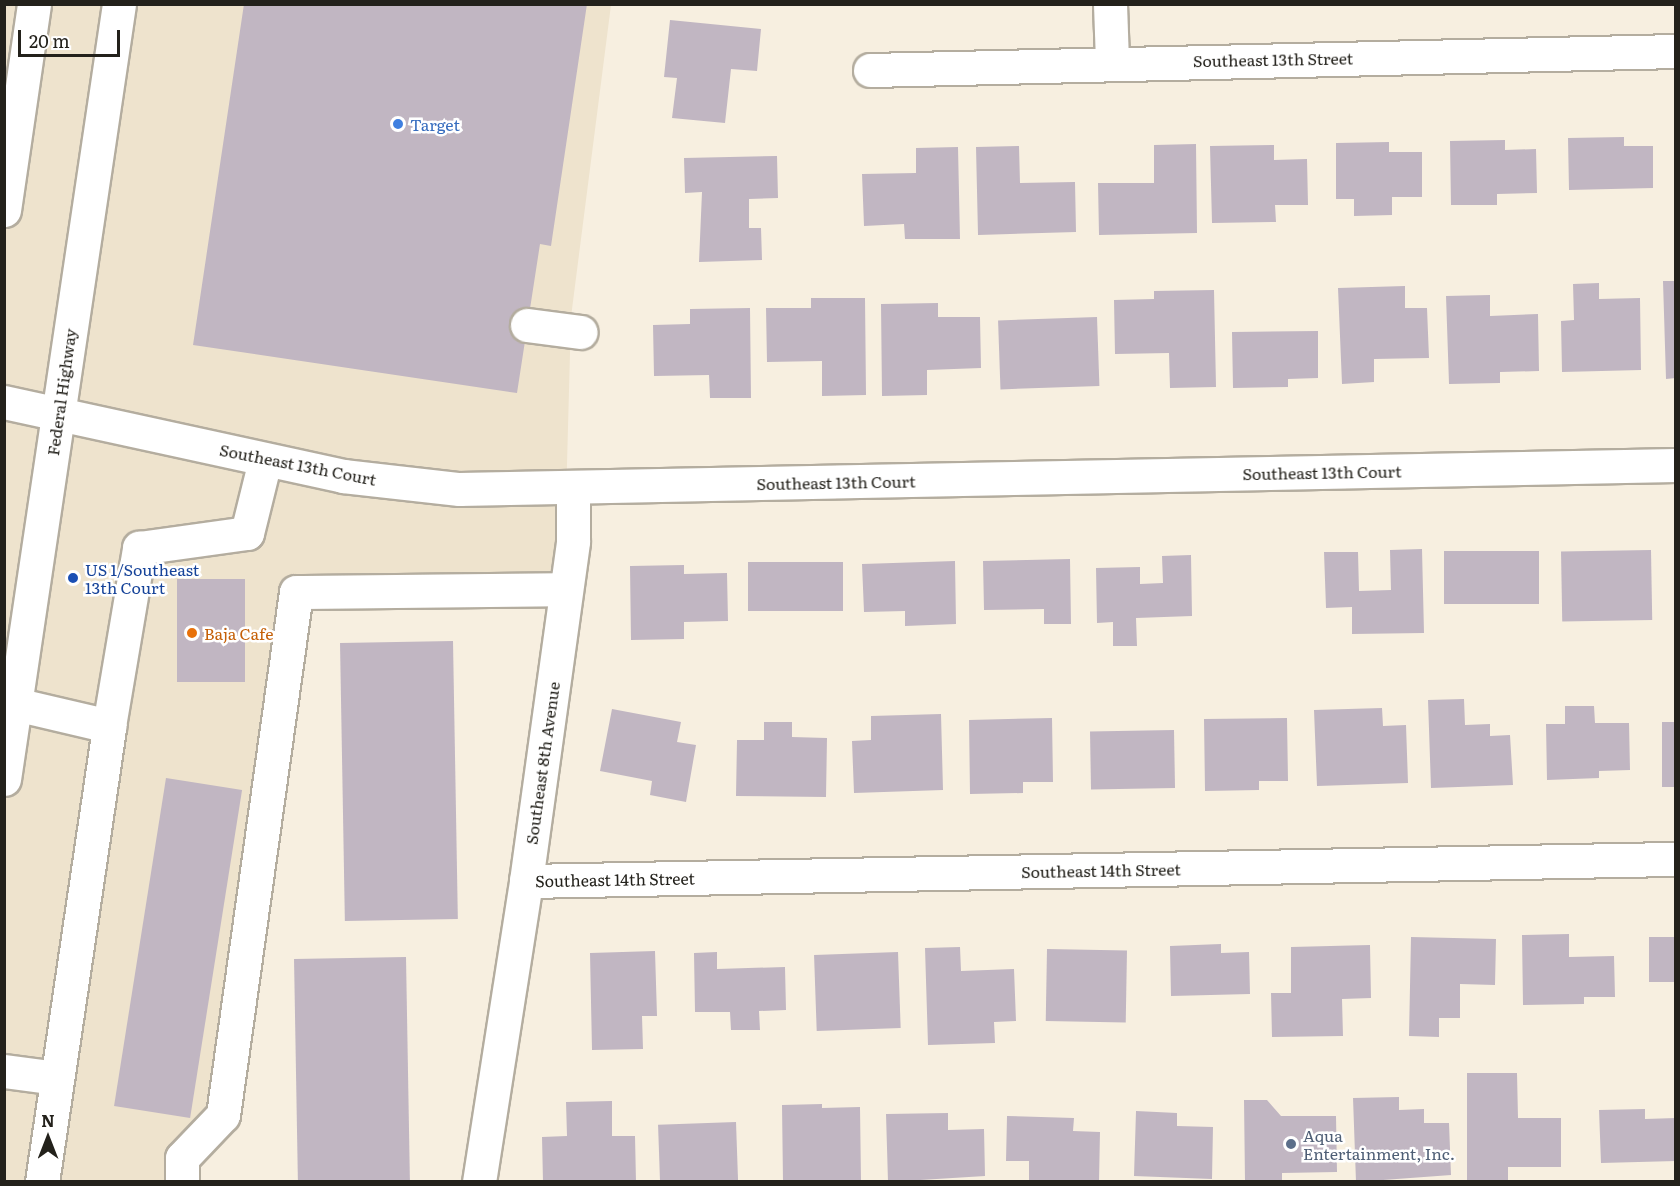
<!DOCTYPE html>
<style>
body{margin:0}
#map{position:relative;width:1680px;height:1186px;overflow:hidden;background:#f7efe0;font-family:Literata,serif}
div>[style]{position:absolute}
.built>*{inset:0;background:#eee3cd}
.building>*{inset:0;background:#c1b6c2;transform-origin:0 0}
.roads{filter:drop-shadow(2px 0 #b4ad9f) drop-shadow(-2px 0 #b4ad9f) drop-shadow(0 2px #b4ad9f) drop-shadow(0 -2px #b4ad9f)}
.minor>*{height:33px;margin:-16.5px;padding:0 16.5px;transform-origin:16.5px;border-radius:16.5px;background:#fff}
.major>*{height:33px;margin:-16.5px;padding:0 16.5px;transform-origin:16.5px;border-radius:16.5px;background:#fff}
.dots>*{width:16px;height:16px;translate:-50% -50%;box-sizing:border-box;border:3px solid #fff;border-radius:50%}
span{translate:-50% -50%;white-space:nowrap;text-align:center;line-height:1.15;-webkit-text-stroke:5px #fff;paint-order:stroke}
.street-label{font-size:16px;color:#23211b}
.shop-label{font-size:16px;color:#366cbe}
.left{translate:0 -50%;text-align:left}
.transit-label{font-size:16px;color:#164399}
.food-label{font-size:16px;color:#c56008}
.service-label{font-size:16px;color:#4e5e75}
.frame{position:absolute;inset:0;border:6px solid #23211b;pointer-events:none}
.north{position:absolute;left:18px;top:1108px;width:60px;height:60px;-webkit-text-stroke:4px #fff;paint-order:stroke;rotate:0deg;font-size:16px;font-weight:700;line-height:24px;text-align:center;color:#23211b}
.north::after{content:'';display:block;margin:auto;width:21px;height:27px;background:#23211b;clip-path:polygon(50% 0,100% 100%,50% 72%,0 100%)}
.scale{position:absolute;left:18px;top:30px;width:102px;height:27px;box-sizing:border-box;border:3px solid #23211b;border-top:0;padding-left:8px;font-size:18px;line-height:21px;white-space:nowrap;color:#23211b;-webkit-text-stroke:4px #fff;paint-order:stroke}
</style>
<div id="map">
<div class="built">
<div style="clip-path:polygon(5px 5px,611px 5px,571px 317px,565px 538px,555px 581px,287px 586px,217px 1110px,171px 1181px,5px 1182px)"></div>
</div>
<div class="building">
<div style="clip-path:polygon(244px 4px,587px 4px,551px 246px,540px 244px,517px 393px,193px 345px)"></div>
<div style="clip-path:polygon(670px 20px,761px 29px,757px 71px,731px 69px,725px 123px,672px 118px,677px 78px,664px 77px)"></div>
<div style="clip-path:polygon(1624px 137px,1624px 146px,1653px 146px,1653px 188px,1569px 190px,1568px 138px)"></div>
<div style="clip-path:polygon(1505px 140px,1505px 150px,1536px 149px,1537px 193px,1497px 194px,1497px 205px,1451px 205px,1450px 141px)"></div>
<div style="clip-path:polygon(1389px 142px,1389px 152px,1422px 152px,1422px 197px,1392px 197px,1392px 215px,1354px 216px,1354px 199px,1336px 199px,1336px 143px)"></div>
<div style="clip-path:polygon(1196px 144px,1197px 233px,1099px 235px,1098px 183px,1154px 183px,1154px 145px)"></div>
<div style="clip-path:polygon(1274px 145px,1274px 160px,1307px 159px,1308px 205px,1275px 205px,1276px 222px,1212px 223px,1210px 146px)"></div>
<div style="clip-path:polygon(1019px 146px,1020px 183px,1075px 182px,1076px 232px,978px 235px,976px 147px)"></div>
<div style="clip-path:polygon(958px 147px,960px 239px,905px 239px,904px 224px,864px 226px,862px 174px,916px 173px,916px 148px)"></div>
<div style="clip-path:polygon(777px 156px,778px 198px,749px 199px,749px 228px,761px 228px,762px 260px,699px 262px,702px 192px,685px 193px,684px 158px)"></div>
<div style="clip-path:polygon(1663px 281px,1676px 281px,1676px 378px,1666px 379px)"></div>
<div style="clip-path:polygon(1599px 283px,1599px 299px,1640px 298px,1641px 370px,1562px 372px,1561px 321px,1574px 320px,1573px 284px)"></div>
<div style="clip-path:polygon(1405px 286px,1405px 308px,1427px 308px,1429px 358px,1374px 359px,1374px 382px,1342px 384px,1338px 288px)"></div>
<div style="clip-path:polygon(1214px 290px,1216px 387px,1170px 388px,1169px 353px,1115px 354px,1114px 300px,1154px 299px,1154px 291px)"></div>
<div style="clip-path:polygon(1490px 295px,1490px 316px,1538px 314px,1539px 371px,1500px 372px,1500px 383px,1449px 384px,1446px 296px)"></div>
<div style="clip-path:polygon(811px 298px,865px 298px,866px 395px,822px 396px,822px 361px,767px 362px,766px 308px,811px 308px)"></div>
<div style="clip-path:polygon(938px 303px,938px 317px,980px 317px,981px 368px,927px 370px,927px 395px,882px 396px,881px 304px)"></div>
<div style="clip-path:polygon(750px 308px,751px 398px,710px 398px,709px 375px,654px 376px,653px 325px,690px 324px,690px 309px)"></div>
<div style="left:1097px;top:317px;width:69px;height:99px;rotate:88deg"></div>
<div style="clip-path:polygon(1318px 331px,1318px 378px,1288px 379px,1288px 387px,1233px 388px,1232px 332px)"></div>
<div style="clip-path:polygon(1422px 549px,1424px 633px,1352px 634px,1352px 607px,1326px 608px,1324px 552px,1358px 552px,1359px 591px,1391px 590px,1390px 550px)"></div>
<div style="left:1651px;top:550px;width:70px;height:90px;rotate:89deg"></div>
<div style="left:1539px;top:551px;width:53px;height:95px;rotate:90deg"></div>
<div style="clip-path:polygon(1191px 555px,1192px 616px,1136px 618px,1137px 646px,1113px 646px,1113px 622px,1097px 623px,1096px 568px,1140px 567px,1140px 584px,1163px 583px,1162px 556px)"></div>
<div style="clip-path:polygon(1070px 559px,1071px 624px,1044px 624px,1044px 609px,984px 610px,983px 561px)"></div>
<div style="clip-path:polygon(955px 561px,956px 624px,905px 626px,905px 611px,864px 612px,862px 564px)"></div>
<div style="left:843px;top:562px;width:49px;height:95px;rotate:90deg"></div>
<div style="clip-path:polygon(684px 565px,684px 574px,727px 573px,728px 621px,684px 622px,684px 639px,631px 640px,630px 566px)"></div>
<div style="left:177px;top:579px;width:68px;height:103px"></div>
<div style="left:453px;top:641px;width:278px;height:113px;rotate:89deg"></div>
<div style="clip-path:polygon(1464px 699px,1465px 725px,1490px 724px,1490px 736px,1510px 735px,1513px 785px,1431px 788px,1428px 700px)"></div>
<div style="clip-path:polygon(1565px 706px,1594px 706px,1595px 723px,1629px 723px,1630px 770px,1599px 771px,1599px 778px,1547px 780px,1546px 724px,1565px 724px)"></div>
<div style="clip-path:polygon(1382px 708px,1383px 726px,1406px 725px,1408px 783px,1317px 786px,1314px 710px)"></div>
<div style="clip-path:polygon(612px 709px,681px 722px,677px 742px,696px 745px,686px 802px,650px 795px,652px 781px,600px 771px)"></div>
<div style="clip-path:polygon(941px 714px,943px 790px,854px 793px,852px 741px,871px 740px,871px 716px)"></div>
<div style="clip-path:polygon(1052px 718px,1053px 782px,1023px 782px,1023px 793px,970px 794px,969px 720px)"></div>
<div style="clip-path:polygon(1287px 718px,1288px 781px,1259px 781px,1259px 790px,1205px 791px,1204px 719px)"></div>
<div style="clip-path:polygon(764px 722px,792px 722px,792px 737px,827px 738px,826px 797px,736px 796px,737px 740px,764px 740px)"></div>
<div style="left:1662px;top:722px;width:14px;height:65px"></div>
<div style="left:1174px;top:730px;width:58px;height:84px;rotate:89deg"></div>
<div style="left:166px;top:778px;width:77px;height:332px;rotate:9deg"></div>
<div style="clip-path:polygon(1569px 934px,1569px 957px,1614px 956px,1615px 997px,1584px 997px,1584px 1004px,1523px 1005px,1522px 935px)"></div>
<div style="clip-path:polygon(1411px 937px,1496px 939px,1495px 985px,1460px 984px,1460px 1018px,1439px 1018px,1439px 1037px,1409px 1036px)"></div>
<div style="left:1649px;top:937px;width:27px;height:45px"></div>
<div style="clip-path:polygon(1221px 944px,1221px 953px,1249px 952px,1250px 994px,1171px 996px,1170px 946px)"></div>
<div style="clip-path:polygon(1370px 945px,1371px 998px,1342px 999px,1343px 1036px,1272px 1037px,1271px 993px,1291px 993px,1291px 947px)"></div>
<div style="clip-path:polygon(960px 947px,961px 971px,1014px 969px,1016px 1021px,994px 1022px,995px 1043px,928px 1045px,925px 948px)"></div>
<div style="left:1047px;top:949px;width:80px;height:72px;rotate:1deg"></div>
<div style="clip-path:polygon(655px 951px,657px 1016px,642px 1016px,643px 1049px,592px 1050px,590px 953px)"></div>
<div style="clip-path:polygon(717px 952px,717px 969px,785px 967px,786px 1010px,759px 1011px,760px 1030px,731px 1030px,730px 1012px,695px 1012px,694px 953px)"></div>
<div style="left:898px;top:952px;width:76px;height:84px;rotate:88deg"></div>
<div style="left:406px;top:957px;width:225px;height:112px;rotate:89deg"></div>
<div style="clip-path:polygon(1467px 1073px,1517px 1073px,1518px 1118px,1561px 1118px,1561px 1167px,1508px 1167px,1508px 1182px,1467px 1182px)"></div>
<div style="clip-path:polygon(1399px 1097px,1399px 1110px,1424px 1109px,1424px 1123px,1449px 1123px,1451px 1175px,1356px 1182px,1353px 1098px)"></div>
<div style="clip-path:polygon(1244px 1100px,1267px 1100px,1281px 1116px,1336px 1116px,1337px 1172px,1282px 1173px,1282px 1182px,1245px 1182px)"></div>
<div style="clip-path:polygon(612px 1101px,612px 1136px,635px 1136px,636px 1182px,543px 1182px,542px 1137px,567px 1136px,566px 1102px)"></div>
<div style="clip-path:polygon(822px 1104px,822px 1108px,860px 1107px,861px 1182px,783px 1182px,782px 1105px)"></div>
<div style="clip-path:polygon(1645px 1109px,1645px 1119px,1676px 1118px,1676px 1161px,1601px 1163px,1599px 1110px)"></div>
<div style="clip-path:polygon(1136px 1111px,1177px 1113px,1177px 1126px,1213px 1127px,1212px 1179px,1134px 1176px)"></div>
<div style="clip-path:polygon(948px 1113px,948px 1130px,984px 1129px,985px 1176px,888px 1182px,886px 1114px)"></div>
<div style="clip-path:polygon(1007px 1116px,1074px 1118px,1073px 1131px,1100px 1132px,1099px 1182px,1029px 1182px,1029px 1161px,1006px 1161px)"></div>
<div style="left:736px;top:1122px;width:60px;height:78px;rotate:88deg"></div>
</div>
<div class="roads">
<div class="minor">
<div style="left:1110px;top:4px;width:58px;rotate:88deg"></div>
<div style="left:870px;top:70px;width:806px;rotate:-1.35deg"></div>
<div style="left:527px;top:325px;width:54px;rotate:7.4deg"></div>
<div style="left:4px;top:402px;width:347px;rotate:12.3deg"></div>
<div style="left:343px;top:476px;width:117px;rotate:6.4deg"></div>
<div style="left:459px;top:489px;width:1217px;rotate:-1.13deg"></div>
<div style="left:15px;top:704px;width:97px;rotate:13.2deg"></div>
<div style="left:109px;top:726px;width:181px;rotate:-80.4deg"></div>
<div style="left:139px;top:548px;width:109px;rotate:-7.9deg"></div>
<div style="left:247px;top:533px;width:75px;rotate:-76.1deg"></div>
<div style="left:526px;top:881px;width:1150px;rotate:-1.1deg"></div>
<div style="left:4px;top:1071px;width:53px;rotate:7.5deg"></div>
<div style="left:42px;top:1182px;width:461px;rotate:-81.6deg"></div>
<div style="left:182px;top:1182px;width:24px;rotate:-90deg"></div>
<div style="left:182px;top:1158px;width:59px;rotate:-46.4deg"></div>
<div style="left:223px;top:1115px;width:528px;rotate:-82.05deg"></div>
<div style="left:296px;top:592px;width:270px;rotate:-0.6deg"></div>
<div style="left:479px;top:1182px;width:305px;rotate:-81.1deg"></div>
<div style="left:526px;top:881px;width:343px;rotate:-82.1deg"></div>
<div style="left:573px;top:541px;width:54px;rotate:-90deg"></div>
</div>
<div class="major">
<div style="left:4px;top:210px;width:208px;rotate:-81.7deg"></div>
<div style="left:4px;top:779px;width:783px;rotate:-81.56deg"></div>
</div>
</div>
<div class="dots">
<div style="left:398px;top:124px;background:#3f7fe0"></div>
<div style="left:73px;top:578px;background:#1a4fb4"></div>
<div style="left:192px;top:633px;background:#e8710a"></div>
<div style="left:1291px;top:1144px;background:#5c6f8a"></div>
</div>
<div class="street-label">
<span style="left:1273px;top:59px;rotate:-1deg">Southeast 13th Street</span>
<span style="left:61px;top:392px;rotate:-82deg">Federal Highway</span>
<span style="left:298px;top:464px;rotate:11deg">Southeast 13th Court</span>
<span style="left:1322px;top:472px;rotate:-1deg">Southeast 13th Court</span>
<span style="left:836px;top:482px;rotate:-1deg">Southeast 13th Court</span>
<span style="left:542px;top:763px;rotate:-82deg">Southeast 8th Avenue</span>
<span style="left:1101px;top:870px;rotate:-1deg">Southeast 14th Street</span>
<span style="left:615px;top:879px;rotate:-1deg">Southeast 14th Street</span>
</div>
<div class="shop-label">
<span class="left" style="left:410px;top:124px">Target</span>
</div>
<div class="transit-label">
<span class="left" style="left:85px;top:578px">US 1/Southeast<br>13th Court</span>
</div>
<div class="food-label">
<span class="left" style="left:204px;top:633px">Baja Cafe</span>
</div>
<div class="service-label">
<span class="left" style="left:1303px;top:1144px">Aqua<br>Entertainment, Inc.</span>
</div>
<div class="frame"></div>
<div class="north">N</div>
<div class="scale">20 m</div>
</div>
